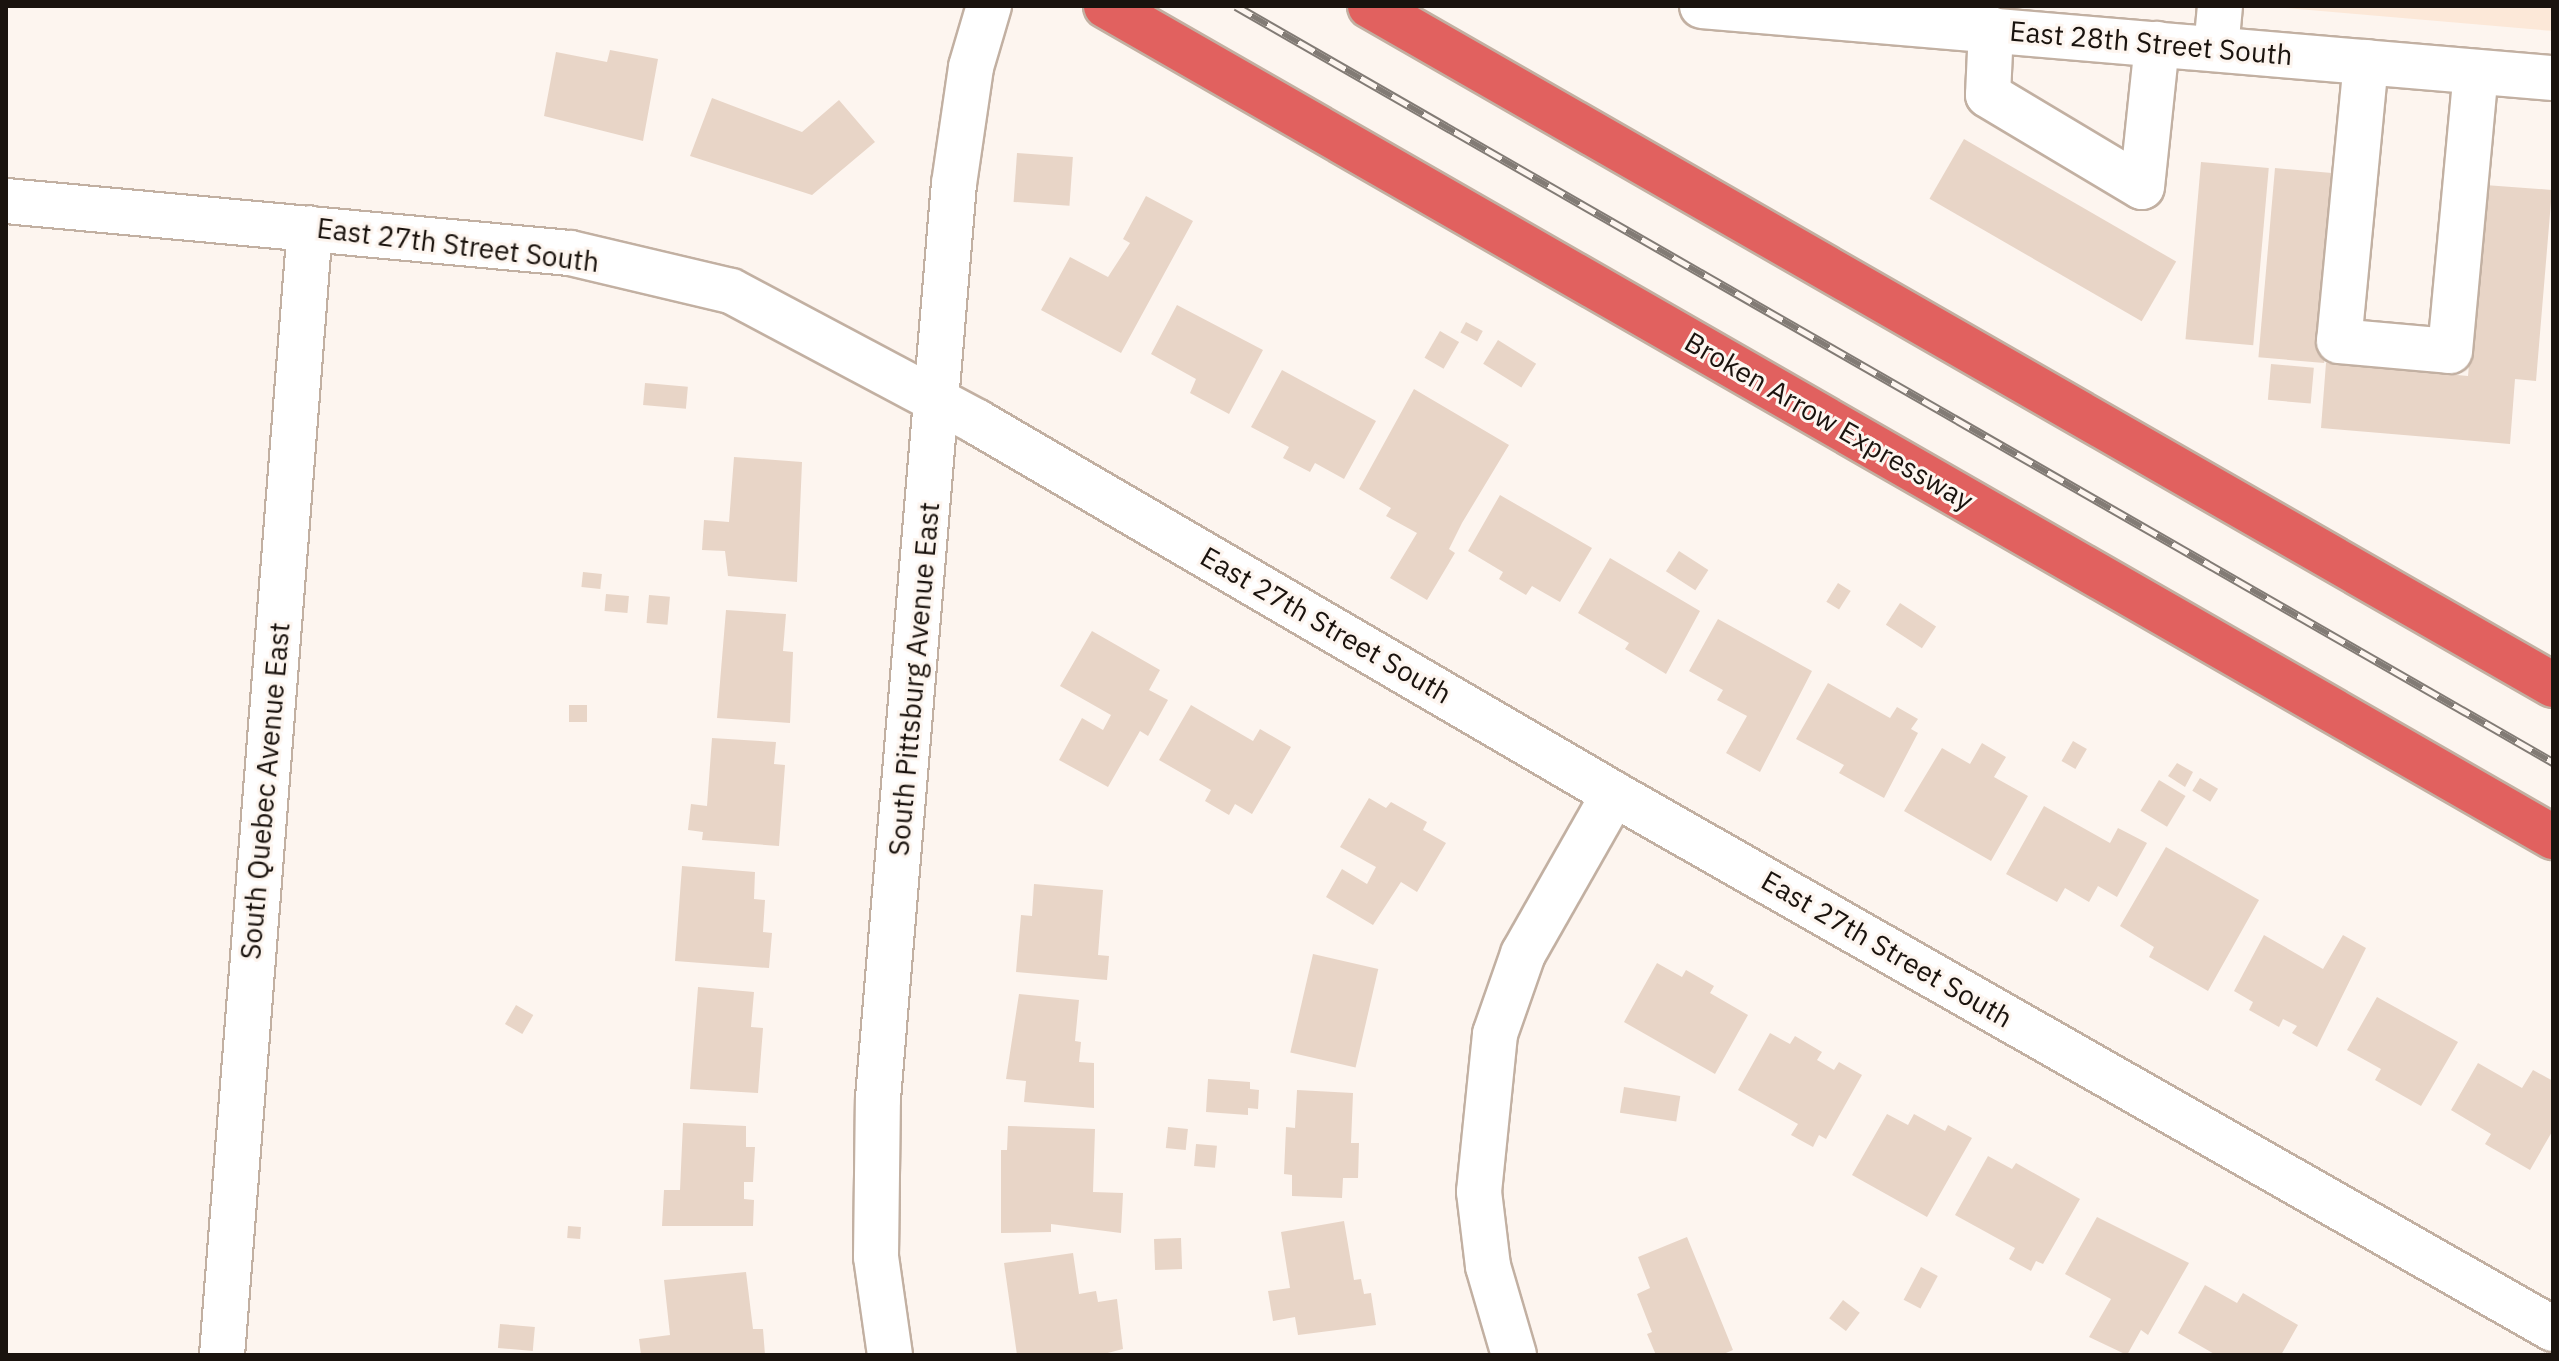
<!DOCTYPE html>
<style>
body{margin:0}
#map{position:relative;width:2559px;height:1361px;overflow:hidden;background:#fdf5ef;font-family:"IBM Plex Sans",sans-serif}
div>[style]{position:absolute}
.built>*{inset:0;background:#fce8d8}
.building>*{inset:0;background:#e8d5c7;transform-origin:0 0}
.roads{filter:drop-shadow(2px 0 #c2b0a2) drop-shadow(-2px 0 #c2b0a2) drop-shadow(0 2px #c2b0a2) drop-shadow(0 -2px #c2b0a2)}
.minor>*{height:44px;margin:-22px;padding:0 22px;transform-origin:22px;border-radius:22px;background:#fff}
.highway>*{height:44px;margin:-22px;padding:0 22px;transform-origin:22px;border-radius:22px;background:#e1615f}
.rail>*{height:9px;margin-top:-4.5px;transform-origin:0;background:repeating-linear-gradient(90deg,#fdf5ef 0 18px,#827b75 0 36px);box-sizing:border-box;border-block:2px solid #827b75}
span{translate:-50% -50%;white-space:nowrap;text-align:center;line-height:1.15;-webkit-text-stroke:6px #fdf5ef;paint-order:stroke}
.street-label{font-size:28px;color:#1a130e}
.frame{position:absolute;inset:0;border:8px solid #1a130e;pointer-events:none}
</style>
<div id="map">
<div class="built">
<div style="clip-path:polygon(2263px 6px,2553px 6px,2553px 31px)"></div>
</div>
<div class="building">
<div style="clip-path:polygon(610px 50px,658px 59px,643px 141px,544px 116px,556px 52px,607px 62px)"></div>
<div style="clip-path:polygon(712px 98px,802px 132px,839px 100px,875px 142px,812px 195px,690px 156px)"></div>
<div style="left:1964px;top:139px;width:245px;height:69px;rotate:30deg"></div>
<div style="left:1017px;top:153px;width:56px;height:49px;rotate:4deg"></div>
<div style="left:2201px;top:162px;width:68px;height:178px;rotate:5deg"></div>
<div style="left:2275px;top:168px;width:66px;height:190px;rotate:5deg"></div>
<div style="clip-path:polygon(2485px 185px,2552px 190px,2536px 381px,2515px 379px,2510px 444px,2321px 428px,2326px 363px,2468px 376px)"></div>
<div style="clip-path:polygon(1146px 196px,1193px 221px,1121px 353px,1041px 310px,1070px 257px,1108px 277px,1130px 243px,1123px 239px)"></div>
<div style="clip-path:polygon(1177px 305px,1263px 350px,1229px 414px,1190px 393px,1196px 379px,1151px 354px)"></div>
<div style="left:1466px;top:322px;width:19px;height:12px;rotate:28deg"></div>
<div style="left:1440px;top:331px;width:22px;height:31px;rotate:30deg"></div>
<div style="left:1498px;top:340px;width:45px;height:28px;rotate:32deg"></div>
<div style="left:2271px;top:364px;width:43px;height:36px;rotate:5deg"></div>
<div style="clip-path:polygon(1282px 370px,1376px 421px,1344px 479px,1315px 463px,1310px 472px,1283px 458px,1289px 447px,1251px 427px)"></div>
<div style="left:645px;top:383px;width:43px;height:22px;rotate:5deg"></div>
<div style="clip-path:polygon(1414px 389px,1509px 445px,1462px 523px,1449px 549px,1455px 553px,1427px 600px,1390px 578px,1417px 533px,1386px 516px,1391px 508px,1359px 489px)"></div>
<div style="clip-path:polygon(734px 457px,802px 462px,797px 582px,728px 576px,725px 551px,702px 550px,704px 520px,729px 522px)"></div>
<div style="clip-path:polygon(1500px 495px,1592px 548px,1560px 602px,1532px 586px,1526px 595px,1499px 579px,1503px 572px,1468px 551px)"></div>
<div style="left:1679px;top:551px;width:35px;height:24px;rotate:33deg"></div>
<div style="clip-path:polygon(1610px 558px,1700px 611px,1666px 674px,1625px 649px,1629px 643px,1578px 613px)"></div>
<div style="left:583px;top:572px;width:19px;height:15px;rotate:6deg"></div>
<div style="left:1838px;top:583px;width:15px;height:22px;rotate:32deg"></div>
<div style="left:606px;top:594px;width:23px;height:17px;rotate:5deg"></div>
<div style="left:649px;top:595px;width:21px;height:28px;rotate:5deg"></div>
<div style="left:1900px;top:603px;width:43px;height:26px;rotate:33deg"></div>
<div style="clip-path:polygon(726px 610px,786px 614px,783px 651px,793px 652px,790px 723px,717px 718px)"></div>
<div style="clip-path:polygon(1718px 619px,1812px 671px,1760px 772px,1726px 753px,1747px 716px,1717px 700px,1723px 690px,1689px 671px)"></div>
<div style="clip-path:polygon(1092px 631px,1160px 670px,1149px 690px,1168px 700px,1148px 736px,1140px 731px,1108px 787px,1059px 760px,1082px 718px,1103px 730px,1111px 715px,1060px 686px)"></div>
<div style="clip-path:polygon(1828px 683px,1890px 718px,1897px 707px,1918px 719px,1911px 729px,1918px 733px,1884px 798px,1839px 773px,1844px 765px,1796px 739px)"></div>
<div style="left:569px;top:705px;width:18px;height:17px"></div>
<div style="clip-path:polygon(1191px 705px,1253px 741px,1260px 729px,1291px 747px,1252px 814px,1235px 804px,1229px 815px,1205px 801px,1211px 790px,1159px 760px)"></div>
<div style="clip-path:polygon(712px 738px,776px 742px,774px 764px,785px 765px,779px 846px,702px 840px,703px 832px,688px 830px,691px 804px,707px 806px)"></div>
<div style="left:2073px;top:741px;width:16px;height:23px;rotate:30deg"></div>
<div style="clip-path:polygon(1982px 743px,2006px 757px,1994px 777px,2028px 796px,1991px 861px,1904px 811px,1942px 748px,1970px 764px)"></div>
<div style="clip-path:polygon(2177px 763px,2193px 772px,2185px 787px,2168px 776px)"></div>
<div style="left:2200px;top:778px;width:21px;height:15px;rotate:31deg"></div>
<div style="left:2159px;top:780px;width:31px;height:36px;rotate:31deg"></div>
<div style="clip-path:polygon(1369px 798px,1386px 808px,1391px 802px,1427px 822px,1423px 830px,1446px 843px,1417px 892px,1401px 882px,1373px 925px,1326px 897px,1342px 869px,1367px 884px,1376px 867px,1340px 847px)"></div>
<div style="clip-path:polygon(2044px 806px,2110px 843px,2118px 828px,2147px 843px,2117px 897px,2098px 886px,2089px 902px,2065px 888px,2057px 902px,2006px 874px)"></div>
<div style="clip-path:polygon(2166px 847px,2259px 900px,2208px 991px,2149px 957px,2154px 947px,2120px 926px)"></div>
<div style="clip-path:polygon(682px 866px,755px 872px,754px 899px,765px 900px,763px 932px,772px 933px,769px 968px,675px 961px)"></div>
<div style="clip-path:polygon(1034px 884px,1103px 890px,1098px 955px,1109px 956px,1107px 980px,1016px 972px,1021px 915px,1032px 916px)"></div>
<div style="clip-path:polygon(2264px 935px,2323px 969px,2343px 935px,2366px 948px,2317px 1047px,2292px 1033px,2297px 1026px,2283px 1019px,2279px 1027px,2249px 1010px,2253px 1002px,2234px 991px)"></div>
<div style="left:1313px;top:954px;width:67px;height:101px;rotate:13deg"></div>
<div style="clip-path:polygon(1657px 963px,1682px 977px,1686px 970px,1714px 986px,1710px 993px,1748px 1015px,1715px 1074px,1624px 1022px)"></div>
<div style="clip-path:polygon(698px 987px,754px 992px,751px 1027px,763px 1028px,758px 1093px,690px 1089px)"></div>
<div style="clip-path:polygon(1019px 994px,1079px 1000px,1075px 1041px,1081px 1042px,1079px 1062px,1094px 1063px,1094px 1108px,1024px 1102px,1026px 1081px,1006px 1079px)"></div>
<div style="clip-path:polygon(2377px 997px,2458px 1042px,2421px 1106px,2375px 1080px,2381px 1069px,2347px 1050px)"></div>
<div style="left:516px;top:1005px;width:20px;height:22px;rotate:30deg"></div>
<div style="clip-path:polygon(1770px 1033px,1790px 1044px,1795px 1036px,1822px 1052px,1817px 1060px,1834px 1070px,1839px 1062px,1862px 1075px,1826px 1139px,1819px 1135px,1813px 1147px,1791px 1135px,1798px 1124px,1738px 1090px)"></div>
<div style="clip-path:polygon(2478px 1063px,2522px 1088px,2533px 1070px,2553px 1081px,2553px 1130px,2530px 1170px,2485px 1144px,2491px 1134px,2451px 1110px)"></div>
<div style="clip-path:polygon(1208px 1079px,1250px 1082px,1250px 1089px,1259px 1090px,1258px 1109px,1248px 1108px,1248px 1115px,1206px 1112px)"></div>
<div style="left:1624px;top:1087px;width:57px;height:26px;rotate:9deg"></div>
<div style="clip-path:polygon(1297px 1090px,1353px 1093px,1351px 1143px,1359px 1143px,1358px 1178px,1343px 1178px,1342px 1198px,1292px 1196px,1292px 1175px,1284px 1174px,1286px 1127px,1295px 1128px)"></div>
<div style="clip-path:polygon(1887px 1114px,1908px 1125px,1914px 1114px,1945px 1131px,1948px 1125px,1972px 1138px,1927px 1217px,1852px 1175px)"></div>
<div style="clip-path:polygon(683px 1123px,746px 1126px,746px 1147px,755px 1147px,753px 1182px,744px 1182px,744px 1199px,754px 1200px,753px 1226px,662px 1226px,664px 1190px,680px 1190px)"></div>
<div style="clip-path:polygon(1008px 1126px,1095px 1129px,1093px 1192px,1123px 1193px,1121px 1233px,1051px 1224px,1051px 1232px,1001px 1233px,1001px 1150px,1007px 1150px)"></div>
<div style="left:1168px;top:1127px;width:20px;height:21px;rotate:6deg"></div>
<div style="left:1196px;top:1144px;width:21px;height:22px;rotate:5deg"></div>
<div style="clip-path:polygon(1988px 1156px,2012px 1169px,2016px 1163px,2080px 1199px,2043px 1264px,2036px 1261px,2031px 1271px,2009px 1259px,2015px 1248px,1955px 1215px)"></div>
<div style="clip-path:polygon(2097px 1217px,2189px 1263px,2148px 1335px,2141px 1330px,2127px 1355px,2089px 1337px,2111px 1299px,2065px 1274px)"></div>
<div style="clip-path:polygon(1344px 1221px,1354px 1280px,1361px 1279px,1364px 1294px,1371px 1293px,1376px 1325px,1298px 1335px,1295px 1317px,1273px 1321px,1268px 1291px,1290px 1288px,1281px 1232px)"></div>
<div style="left:568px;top:1226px;width:13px;height:12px;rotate:4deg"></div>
<div style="clip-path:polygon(1687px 1237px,1733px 1350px,1721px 1355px,1656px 1355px,1647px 1334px,1652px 1332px,1637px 1294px,1650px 1288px,1638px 1257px)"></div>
<div style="left:1181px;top:1238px;width:31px;height:27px;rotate:88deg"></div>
<div style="clip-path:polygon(1073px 1253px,1079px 1294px,1096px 1291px,1098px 1302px,1117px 1299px,1123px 1349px,1100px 1355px,1017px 1355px,1004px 1263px)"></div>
<div style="left:1921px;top:1267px;width:19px;height:37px;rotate:28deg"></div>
<div style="clip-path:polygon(746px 1272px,753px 1329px,763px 1329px,765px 1355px,641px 1355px,639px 1339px,670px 1335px,664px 1280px)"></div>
<div style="clip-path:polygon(2205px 1285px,2237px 1303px,2243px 1293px,2298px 1325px,2281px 1355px,2216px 1355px,2178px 1333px)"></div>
<div style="left:1843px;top:1300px;width:21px;height:23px;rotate:37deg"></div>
<div style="left:500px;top:1324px;width:35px;height:24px;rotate:5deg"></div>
</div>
<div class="roads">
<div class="minor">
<div style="left:1702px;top:6px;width:854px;rotate:4.84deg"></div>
<div style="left:1991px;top:29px;width:66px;rotate:92.6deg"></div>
<div style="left:1988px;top:95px;width:179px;rotate:30.9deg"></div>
<div style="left:2142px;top:187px;width:144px;rotate:-84deg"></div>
<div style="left:2216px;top:49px;width:43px;rotate:-84.7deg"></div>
<div style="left:2366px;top:62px;width:280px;rotate:95.5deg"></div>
<div style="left:2339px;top:341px;width:111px;rotate:5.1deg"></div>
<div style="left:2450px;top:351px;width:280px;rotate:-84.7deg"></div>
<div style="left:6px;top:201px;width:566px;rotate:5.27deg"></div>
<div style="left:570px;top:253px;width:165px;rotate:13.3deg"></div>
<div style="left:731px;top:291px;width:279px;rotate:28deg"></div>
<div style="left:977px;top:422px;width:738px;rotate:30.28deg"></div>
<div style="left:1614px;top:794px;width:1081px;rotate:29.67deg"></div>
<div style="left:222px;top:1355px;width:1130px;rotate:-85.54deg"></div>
<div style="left:890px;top:1355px;width:99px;rotate:-98.1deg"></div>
<div style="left:876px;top:1257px;width:159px;rotate:-89.3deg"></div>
<div style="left:878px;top:1098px;width:917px;rotate:-85.25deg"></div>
<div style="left:954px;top:184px;width:118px;rotate:-81.7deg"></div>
<div style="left:971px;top:67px;width:64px;rotate:-73.6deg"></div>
<div style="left:1514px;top:1355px;width:93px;rotate:-106.3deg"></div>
<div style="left:1488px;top:1266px;width:75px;rotate:-96.9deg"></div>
<div style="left:1479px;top:1192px;width:159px;rotate:-84.2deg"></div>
<div style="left:1495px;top:1034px;width:85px;rotate:-70.7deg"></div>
<div style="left:1523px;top:954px;width:184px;rotate:-60.4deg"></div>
</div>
<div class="highway">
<div style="left:1106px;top:6px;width:1669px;rotate:29.87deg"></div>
<div style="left:1370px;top:6px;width:1364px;rotate:29.85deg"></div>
</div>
</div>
<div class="rail">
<div style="left:1236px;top:6px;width:1519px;rotate:29.86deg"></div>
</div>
<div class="street-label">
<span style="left:2151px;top:43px;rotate:5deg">East 28th Street South</span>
<span style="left:458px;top:245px;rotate:7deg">East 27th Street South</span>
<span style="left:1829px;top:421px;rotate:30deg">Broken Arrow Expressway</span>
<span style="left:1326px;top:625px;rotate:30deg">East 27th Street South</span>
<span style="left:914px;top:679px;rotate:-85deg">South Pittsburg Avenue East</span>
<span style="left:265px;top:791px;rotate:-85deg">South Quebec Avenue East</span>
<span style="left:1887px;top:949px;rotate:30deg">East 27th Street South</span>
</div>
<div class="frame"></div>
</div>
